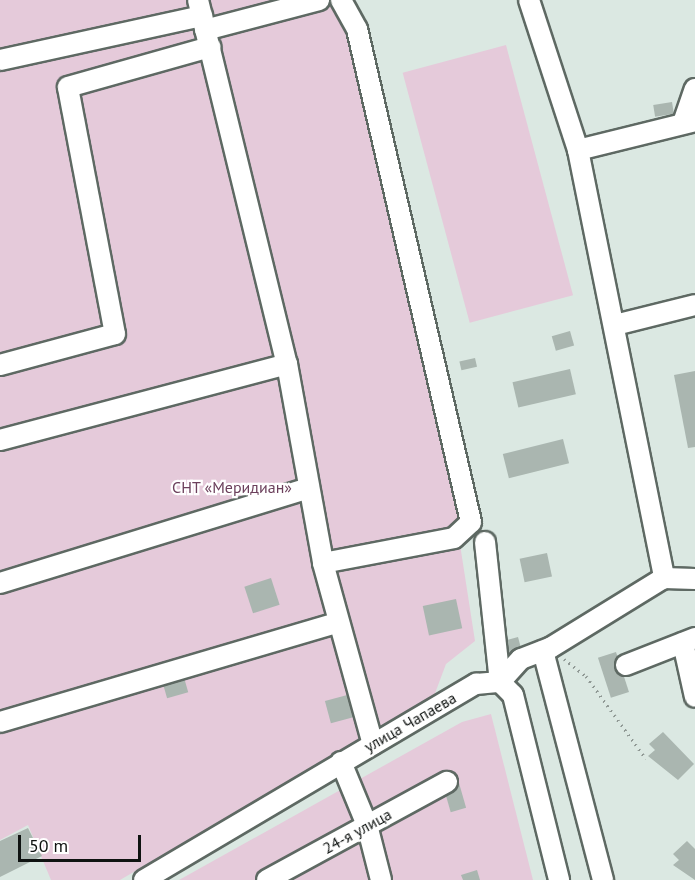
<!DOCTYPE html>
<meta charset="utf-8">
<style>
body{margin:0}
#map{position:relative;width:695px;height:880px;overflow:hidden;background:#dbe8e2;font-family:"PT Sans",sans-serif}
div>[style]{position:absolute}
.green>*{inset:0;background:#e5cada;transform-origin:0 0}
.building>*{inset:0;background:#aab6b0;transform-origin:0 0}
.path>*{height:3px;margin-top:-1.5px;transform-origin:0;background:repeating-linear-gradient(90deg,#8f9894 0 1.5px,transparent 0 6px)}
.roads{filter:drop-shadow(2px 0 #5e6963) drop-shadow(-2px 0 #5e6963) drop-shadow(0 2px #5e6963) drop-shadow(0 -2px #5e6963)}
.minor>*{height:20px;margin:-10px;padding:0 10px;transform-origin:10px;border-radius:10px;background:#fff}
span{translate:-50% -50%;white-space:nowrap;text-align:center;line-height:1.15;-webkit-text-stroke:4.5px #fff;paint-order:stroke}
.park-label{font-size:16px;color:#6c405c}
.street-label{font-size:16px;color:#0f1311}
.scale{position:absolute;left:18px;top:835px;width:123px;height:27px;box-sizing:border-box;border:3px solid #0f1311;border-top:0;padding-left:8px;font-size:18px;line-height:21px;white-space:nowrap;color:#0f1311;-webkit-text-stroke:4px #fff;paint-order:stroke}
</style>
<div id="map">
<div class="green">
<div style="clip-path:polygon(0 0,355px 0,480px 525px,459px 538px,475px 641px,446px 664px,434px 696px,120px 880px,51px 880px,28px 825px,0 840px)"></div>
<div style="left:506px;top:45px;width:259px;height:107px;rotate:75deg"></div>
<div style="clip-path:polygon(491px 714px,533px 880px,179px 880px,462px 722px)"></div>
</div>
<div class="building">
<div style="left:672px;top:102px;width:12px;height:19px;rotate:81deg"></div>
<div style="left:570px;top:331px;width:15px;height:19px;rotate:74deg"></div>
<div style="left:475px;top:358px;width:9px;height:16px;rotate:77deg"></div>
<div style="left:570px;top:369px;width:26px;height:59px;rotate:77deg"></div>
<div style="clip-path:polygon(695px 371px,695px 447px,688px 448px,674px 375px)"></div>
<div style="left:563px;top:439px;width:25px;height:62px;rotate:76deg"></div>
<div style="left:547px;top:553px;width:24px;height:28px;rotate:78deg"></div>
<div style="left:271px;top:578px;width:28px;height:28px;rotate:72deg"></div>
<div style="left:456px;top:599px;width:30px;height:34px;rotate:78deg"></div>
<div style="left:518px;top:637px;width:16px;height:14px;rotate:75deg"></div>
<div style="left:616px;top:652px;width:42px;height:19px;rotate:72deg"></div>
<div style="left:183px;top:674px;width:19px;height:22px;rotate:74deg"></div>
<div style="left:351px;top:694px;width:23px;height:27px;rotate:75deg"></div>
<div style="clip-path:polygon(663px 732px,694px 764px,678px 780px,648px 756px,655px 750px,649px 744px)"></div>
<div style="left:457px;top:776px;width:33px;height:16px;rotate:74deg"></div>
<div style="clip-path:polygon(28px 828px,42px 856px,0 877px,0 841px)"></div>
<div style="clip-path:polygon(687px 841px,695px 849px,695px 880px,673px 865px,679px 860px,673px 854px)"></div>
<div style="clip-path:polygon(477px 870px,480px 880px,463px 880px,461px 875px)"></div>
</div>
<div class="path">
<div style="left:564px;top:659px;width:28px;rotate:38deg"></div>
<div style="left:586px;top:676px;width:102px;rotate:54.1deg"></div>
</div>
<div class="roads">
<div class="minor">
<div style="left:198px;top:0;width:375px;rotate:76.3deg"></div>
<div style="left:287px;top:364px;width:202px;rotate:79.7deg"></div>
<div style="left:323px;top:563px;width:188px;rotate:74.6deg"></div>
<div style="left:529px;top:0;width:158px;rotate:71.9deg"></div>
<div style="left:578px;top:150px;width:437px;rotate:78.6deg"></div>
<div style="left:205px;top:30px;width:118px;rotate:-14.7deg"></div>
<div style="left:0;top:60px;width:207px;rotate:-12.3deg"></div>
<div style="left:683px;top:123px;width:36px;rotate:-71deg"></div>
<div style="left:578px;top:150px;width:121px;rotate:-13.9deg"></div>
<div style="left:615px;top:325px;width:82px;rotate:-14deg"></div>
<div style="left:0;top:365px;width:119px;rotate:-15.1deg"></div>
<div style="left:115px;top:334px;width:251px;rotate:-100.8deg"></div>
<div style="left:68px;top:87px;width:148px;rotate:-15.7deg"></div>
<div style="left:0;top:440px;width:297px;rotate:-14.8deg"></div>
<div style="left:485px;top:542px;width:141px;rotate:83.9deg"></div>
<div style="left:323px;top:563px;width:133px;rotate:-10.8deg"></div>
<div style="left:454px;top:538px;width:23px;rotate:-43deg"></div>
<div style="left:471px;top:522px;width:506px;rotate:-103.02deg"></div>
<div style="left:357px;top:29px;width:33px;rotate:-119deg"></div>
<div style="left:0;top:583px;width:322px;rotate:-17.1deg"></div>
<div style="left:683px;top:643px;width:55px;rotate:77.5deg"></div>
<div style="left:543px;top:651px;width:237px;rotate:75.3deg"></div>
<div style="left:626px;top:665px;width:74px;rotate:-21.4deg"></div>
<div style="left:500px;top:682px;width:31px;rotate:-48deg"></div>
<div style="left:521px;top:659px;width:31px;rotate:-21deg"></div>
<div style="left:550px;top:648px;width:134px;rotate:-31.6deg"></div>
<div style="left:664px;top:578px;width:31px;rotate:2deg"></div>
<div style="left:0;top:722px;width:353px;rotate:-16.4deg"></div>
<div style="left:341px;top:762px;width:68px;rotate:67.6deg"></div>
<div style="left:367px;top:825px;width:57px;rotate:75.7deg"></div>
<div style="left:144px;top:880px;width:386px;rotate:-30.6deg"></div>
<div style="left:476px;top:684px;width:24px;rotate:-5deg"></div>
<div style="left:500px;top:682px;width:18px;rotate:45deg"></div>
<div style="left:513px;top:695px;width:191px;rotate:76deg"></div>
<div style="left:267px;top:880px;width:205px;rotate:-28.6deg"></div>
</div>
</div>
<div class="park-label">
<span style="left:232px;top:487px">СНТ «Меридиан»</span>
</div>
<div class="street-label">
<span style="left:410px;top:722px;rotate:-30deg">улица Чапаева</span>
<span style="left:357px;top:831px;rotate:-29deg">24-я улица</span>
</div>
<div class="scale">50 m</div>
</div>
